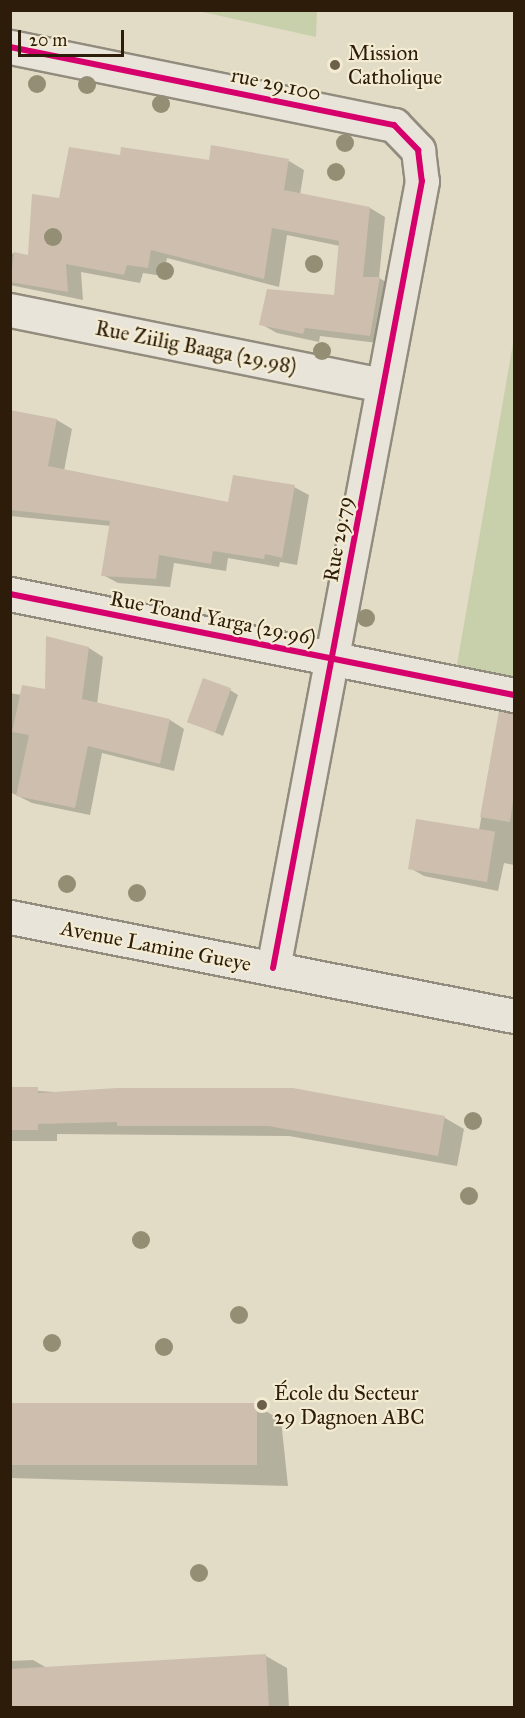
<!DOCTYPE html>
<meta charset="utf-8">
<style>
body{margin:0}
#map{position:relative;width:525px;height:1718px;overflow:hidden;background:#e2dcc6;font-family:"IM FELL Great Primer",serif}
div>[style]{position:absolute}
.green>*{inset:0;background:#c8cfab}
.shadow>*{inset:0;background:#0003}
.building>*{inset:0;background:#cdbeae;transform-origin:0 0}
.roads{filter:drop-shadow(2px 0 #918c7d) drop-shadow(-2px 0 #918c7d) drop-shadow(0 2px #918c7d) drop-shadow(0 -2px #918c7d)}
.minor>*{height:33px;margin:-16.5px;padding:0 16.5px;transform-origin:16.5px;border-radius:16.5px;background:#e8e4da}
.cycleway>*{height:6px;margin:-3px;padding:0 3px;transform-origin:3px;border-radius:3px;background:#d6006c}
.trees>*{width:18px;height:18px;margin:-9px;border-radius:50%;background:#948e75}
.dots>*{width:16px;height:16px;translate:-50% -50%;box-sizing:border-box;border:3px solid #f4ecd2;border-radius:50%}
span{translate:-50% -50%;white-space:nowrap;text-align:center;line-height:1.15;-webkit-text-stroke:4.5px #f4ecd2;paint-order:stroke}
.poi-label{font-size:21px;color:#2c1c09}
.left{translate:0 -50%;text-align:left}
.street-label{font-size:21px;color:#2c1c09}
.frame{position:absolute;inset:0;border:12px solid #2c1c09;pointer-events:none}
.scale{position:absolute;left:18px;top:30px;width:106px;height:27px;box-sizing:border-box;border:3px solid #2c1c09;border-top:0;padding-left:8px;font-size:18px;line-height:21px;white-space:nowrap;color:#2c1c09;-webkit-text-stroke:4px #f4ecd2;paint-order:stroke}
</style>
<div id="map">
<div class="green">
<div style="clip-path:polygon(198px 11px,317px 11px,316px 37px)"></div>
<div style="clip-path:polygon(514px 338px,514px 680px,456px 670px)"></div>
</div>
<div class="shadow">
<div style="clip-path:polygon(122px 157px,210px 162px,289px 161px,304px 170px,300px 195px,370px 208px,385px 217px,379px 278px,395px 287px,386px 344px,320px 336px,319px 342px,277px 333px,261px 324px,336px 297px,340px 246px,287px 235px,279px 287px,167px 258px,163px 276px,143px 273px,140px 283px,81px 272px,83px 300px,10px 285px,10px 253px,30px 256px,61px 199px)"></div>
<div style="clip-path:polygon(10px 412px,57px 420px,72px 429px,64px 471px,230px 504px,294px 487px,309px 495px,297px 565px,280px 562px,279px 567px,228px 558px,226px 571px,174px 563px,170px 587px,118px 583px,103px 575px,111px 526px,10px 516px)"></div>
<div style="clip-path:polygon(47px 638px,89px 648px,103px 657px,97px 704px,170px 720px,184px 729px,174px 771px,102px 753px,90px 815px,32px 803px,10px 792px,10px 693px,21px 695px,46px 691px)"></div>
<div style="clip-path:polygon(230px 690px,238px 695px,223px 736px,188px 721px)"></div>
<div style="clip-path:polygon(492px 758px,514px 762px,514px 865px,504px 863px,498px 891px,424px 876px,410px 868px,479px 830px)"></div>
<div style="clip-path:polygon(10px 1089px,445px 1118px,464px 1129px,457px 1166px,289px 1136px,57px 1134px,57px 1141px,10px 1141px)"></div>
<div style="clip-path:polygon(10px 1404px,257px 1406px,281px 1420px,288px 1486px,10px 1478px)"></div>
<div style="clip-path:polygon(266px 1656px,287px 1668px,289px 1708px,10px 1708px,10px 1661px,33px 1660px,47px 1668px)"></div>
</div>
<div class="building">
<div style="clip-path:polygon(211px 145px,289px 159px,284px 190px,370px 207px,363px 277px,380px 277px,370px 336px,305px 328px,303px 334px,259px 325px,267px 289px,334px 295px,339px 241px,272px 228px,264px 279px,151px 250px,148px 268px,127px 265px,124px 275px,66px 264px,68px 292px,10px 282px,14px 252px,28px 255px,32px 194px,59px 198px,69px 147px,120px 155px,121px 147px,209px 160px)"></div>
<div style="clip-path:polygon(10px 410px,57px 419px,48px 466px,228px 502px,233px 475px,295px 485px,282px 558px,265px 554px,264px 559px,213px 551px,211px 564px,159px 555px,156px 579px,101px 576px,110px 521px,10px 510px)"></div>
<div style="clip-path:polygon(46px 636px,89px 647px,82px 699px,170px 719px,160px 764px,88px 746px,75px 808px,16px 796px,29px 735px,12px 732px,22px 685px,45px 689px)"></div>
<div style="left:203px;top:678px;width:30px;height:47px;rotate:20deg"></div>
<div style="clip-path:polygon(499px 711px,514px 713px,514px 794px,510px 822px,480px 817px)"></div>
<div style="left:416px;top:819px;width:80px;height:51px;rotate:9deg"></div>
<div style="clip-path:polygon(10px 1087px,38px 1087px,38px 1093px,117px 1088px,293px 1088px,445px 1116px,438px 1156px,268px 1126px,117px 1126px,117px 1122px,38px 1124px,38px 1130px,10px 1130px)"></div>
<div style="left:10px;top:1403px;width:247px;height:62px"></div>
<div style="clip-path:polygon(266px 1654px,269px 1707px,10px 1707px,10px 1669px)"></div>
</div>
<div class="roads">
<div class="minor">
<div style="left:10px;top:47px;width:392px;rotate:11.5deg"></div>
<div style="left:394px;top:125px;width:35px;rotate:46deg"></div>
<div style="left:418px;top:150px;width:31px;rotate:83deg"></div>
<div style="left:422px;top:181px;width:801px;rotate:100.72deg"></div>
<div style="left:10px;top:310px;width:379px;rotate:11.4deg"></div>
<div style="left:10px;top:594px;width:514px;rotate:11.33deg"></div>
<div style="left:10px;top:917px;width:514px;rotate:11.11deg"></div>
</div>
</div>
<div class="cycleway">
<div style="left:10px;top:47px;width:392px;rotate:11.5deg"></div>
<div style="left:394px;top:125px;width:35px;rotate:46deg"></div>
<div style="left:418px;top:150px;width:31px;rotate:83deg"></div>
<div style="left:422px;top:181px;width:801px;rotate:100.72deg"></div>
<div style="left:10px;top:594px;width:514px;rotate:11.33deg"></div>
</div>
<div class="trees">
<div style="left:37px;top:84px"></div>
<div style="left:87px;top:85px"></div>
<div style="left:161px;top:104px"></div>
<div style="left:345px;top:143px"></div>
<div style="left:336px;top:172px"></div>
<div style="left:53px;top:237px"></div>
<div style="left:314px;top:264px"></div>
<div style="left:165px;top:271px"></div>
<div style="left:322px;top:351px"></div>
<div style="left:366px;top:618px"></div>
<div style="left:67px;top:884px"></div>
<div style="left:137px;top:893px"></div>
<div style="left:473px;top:1121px"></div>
<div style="left:469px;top:1196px"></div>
<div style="left:141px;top:1240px"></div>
<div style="left:239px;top:1315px"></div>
<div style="left:52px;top:1343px"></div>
<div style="left:164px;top:1347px"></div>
<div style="left:199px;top:1573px"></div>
</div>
<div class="dots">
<div style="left:335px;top:65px;background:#6c5f4b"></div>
<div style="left:262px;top:1405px;background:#6c5f4b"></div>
</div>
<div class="poi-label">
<span class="left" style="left:348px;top:65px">Mission<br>Catholique</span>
<span class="left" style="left:274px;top:1405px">École du Secteur<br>29 Dagnoen ABC</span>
</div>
<div class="street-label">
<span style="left:276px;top:84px;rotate:12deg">rue 29.100</span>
<span style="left:196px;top:347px;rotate:11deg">Rue Ziilig Baaga (29.98)</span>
<span style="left:338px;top:539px;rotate:-80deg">Rue 29.79</span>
<span style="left:213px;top:618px;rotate:11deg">Rue Toand Yarga (29.96)</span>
<span style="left:156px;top:946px;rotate:11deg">Avenue Lamine Gueye</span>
</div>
<div class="frame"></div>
<div class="scale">20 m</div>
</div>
